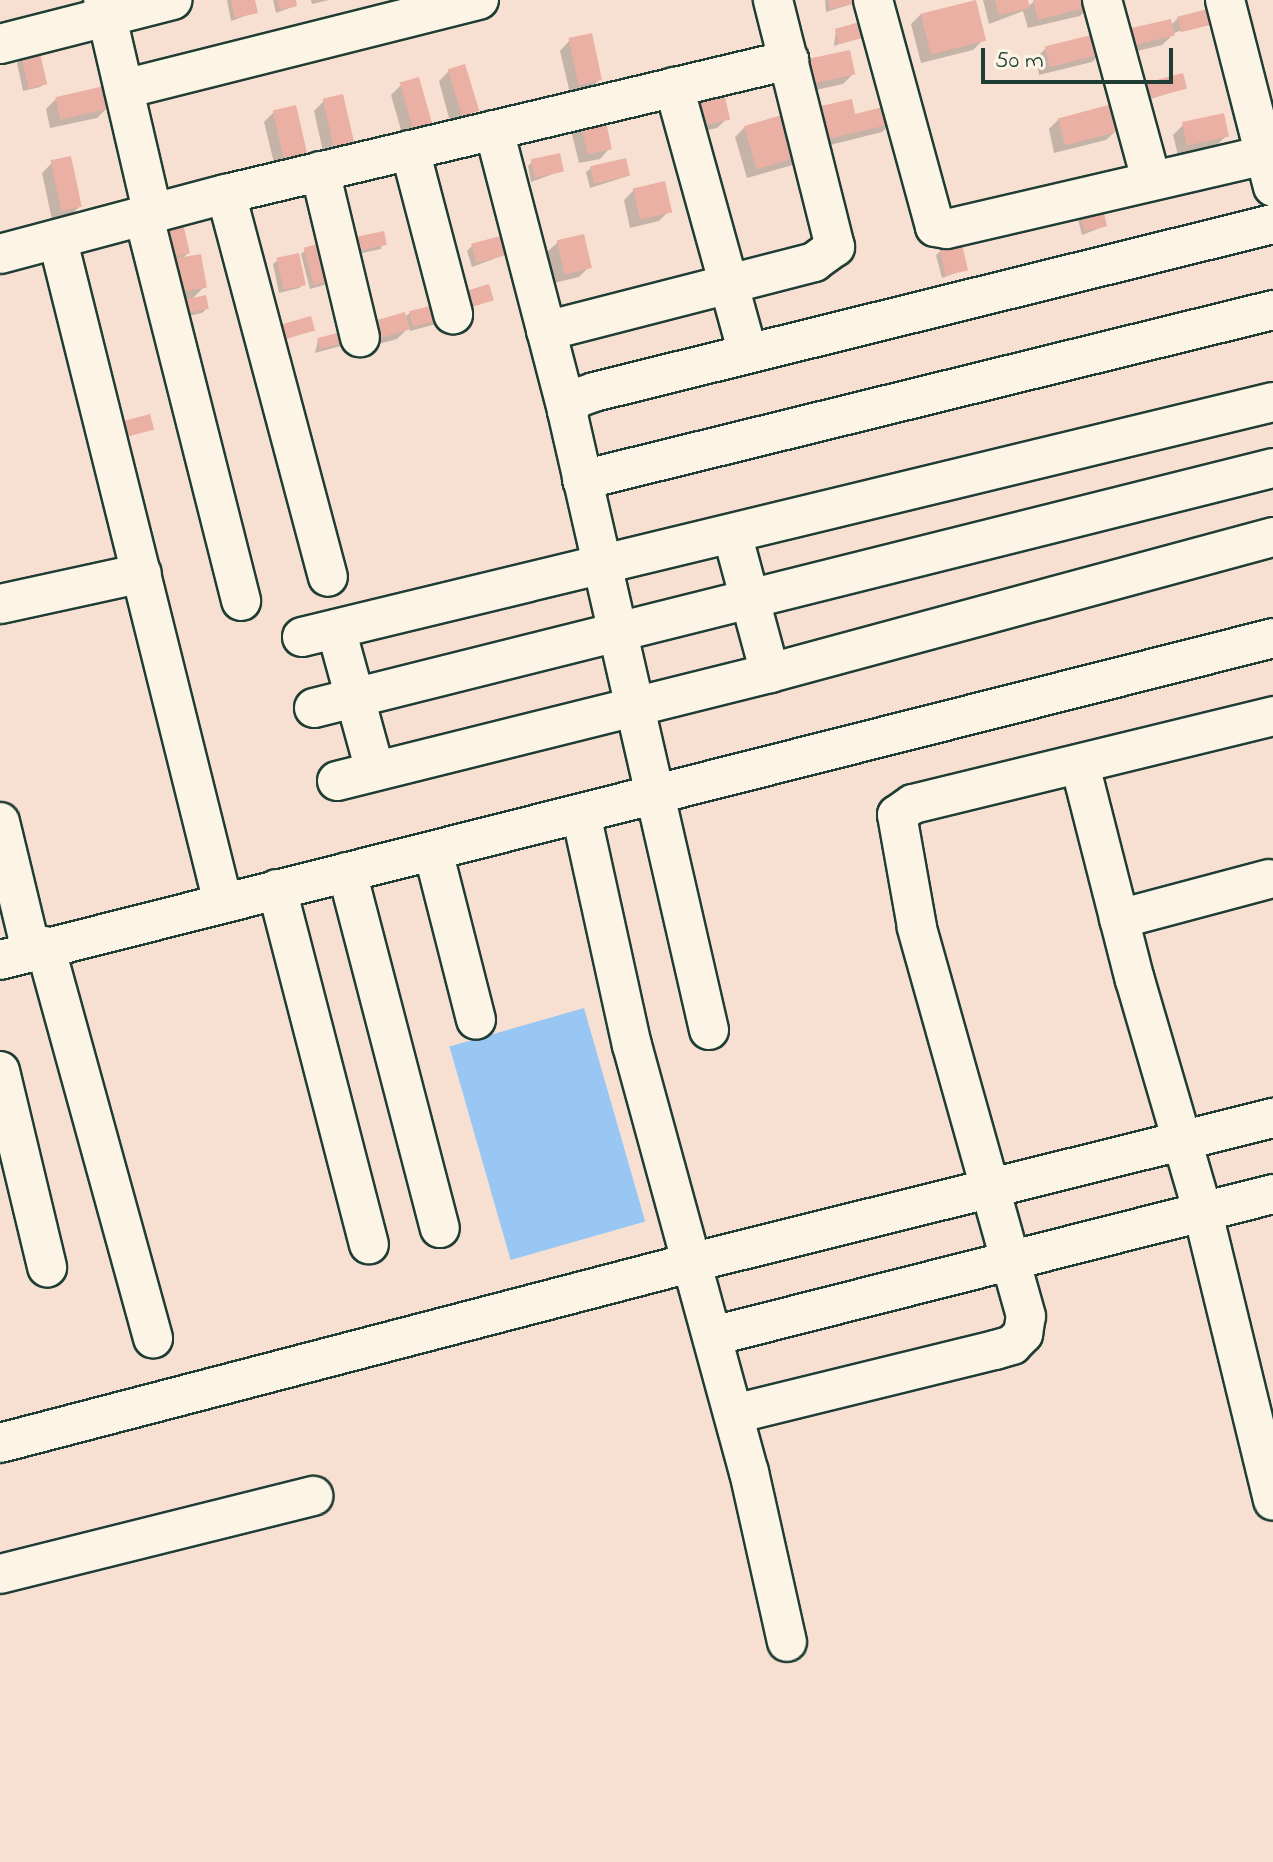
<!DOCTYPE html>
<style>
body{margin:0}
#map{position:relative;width:1273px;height:1862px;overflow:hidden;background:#f7e0d2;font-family:"Indie Flower",sans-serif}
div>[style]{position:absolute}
.water>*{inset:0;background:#99c7f3;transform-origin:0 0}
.shadow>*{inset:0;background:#0003}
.building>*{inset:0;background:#eab0a4;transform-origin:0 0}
.roads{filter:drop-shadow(2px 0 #1f3d34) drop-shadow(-2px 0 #1f3d34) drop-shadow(0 2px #1f3d34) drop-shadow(0 -2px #1f3d34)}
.minor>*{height:38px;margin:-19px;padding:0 19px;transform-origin:19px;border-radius:19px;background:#fcf5e5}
span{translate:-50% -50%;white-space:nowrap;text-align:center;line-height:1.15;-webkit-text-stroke:6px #fcf5e5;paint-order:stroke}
.scale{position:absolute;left:981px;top:48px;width:192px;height:36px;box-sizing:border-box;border:4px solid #1f3d34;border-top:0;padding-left:10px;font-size:24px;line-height:28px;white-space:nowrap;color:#1f3d34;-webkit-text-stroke:6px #fcf5e5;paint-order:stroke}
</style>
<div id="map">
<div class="water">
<div style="left:584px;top:1008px;width:222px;height:140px;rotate:74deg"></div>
</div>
<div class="shadow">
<div style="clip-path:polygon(227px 0,253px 0,256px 12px,231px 21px)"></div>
<div style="clip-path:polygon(273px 0,294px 0,295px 6px,276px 13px)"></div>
<div style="clip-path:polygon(311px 0,329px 0,312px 4px)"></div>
<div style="clip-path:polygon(825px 0,857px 0,858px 2px,826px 12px)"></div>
<div style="clip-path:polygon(983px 0,1026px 0,1027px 7px,1036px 0,1090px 6px,1080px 16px,1028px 28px,1023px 11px,989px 24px)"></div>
<div style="clip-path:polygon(921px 14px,983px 40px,973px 50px,921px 63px,911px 24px)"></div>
<div style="clip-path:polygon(1178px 18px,1214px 23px,1176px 32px,1162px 45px,1121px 55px,1117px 42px,1170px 26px)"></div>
<div style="clip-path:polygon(836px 29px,862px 36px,834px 46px)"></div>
<div style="clip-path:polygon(570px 40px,600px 79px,590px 89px,570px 93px,560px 51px)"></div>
<div style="clip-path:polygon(1046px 48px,1102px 52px,1092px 62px,1039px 75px,1036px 58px)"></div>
<div style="clip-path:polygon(22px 59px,45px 83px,40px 87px,23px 91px,17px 63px)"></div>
<div style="clip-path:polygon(807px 62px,853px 74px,843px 84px,802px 93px)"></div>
<div style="clip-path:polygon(449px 71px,477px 110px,451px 125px,439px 81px)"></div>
<div style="clip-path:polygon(401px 85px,430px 122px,403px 137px,391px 95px)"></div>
<div style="clip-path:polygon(1185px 88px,1141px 102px,1138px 90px)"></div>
<div style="clip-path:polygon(56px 99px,107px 108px,97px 118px,50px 128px,46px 109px)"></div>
<div style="clip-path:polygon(324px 101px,352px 142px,342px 153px,324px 156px,314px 111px)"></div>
<div style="clip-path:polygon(274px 112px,305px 152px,295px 163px,275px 167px,264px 122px)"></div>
<div style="clip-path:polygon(794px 113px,796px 164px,747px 178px,735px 137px,745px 127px)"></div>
<div style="clip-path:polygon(854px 116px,892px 122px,882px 132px,810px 150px)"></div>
<div style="clip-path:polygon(675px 118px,728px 118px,717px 128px,680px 137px)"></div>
<div style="clip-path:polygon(1059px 119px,1117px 130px,1106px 140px,1054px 153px,1049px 129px)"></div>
<div style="clip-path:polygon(582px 124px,610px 148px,600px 159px,579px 163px,572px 134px)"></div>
<div style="clip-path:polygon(1183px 125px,1227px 135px,1217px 145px,1178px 155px,1173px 135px)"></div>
<div style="clip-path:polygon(532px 162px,561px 171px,531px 182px,528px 166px)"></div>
<div style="clip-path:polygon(52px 163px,80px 206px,70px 216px,52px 220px,42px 173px)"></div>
<div style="clip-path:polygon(591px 168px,628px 176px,590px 188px,586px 172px)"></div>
<div style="clip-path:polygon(634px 190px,669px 211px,659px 221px,630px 228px,624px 200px)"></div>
<div style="clip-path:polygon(1076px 211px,1105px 226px,1082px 235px)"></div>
<div style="clip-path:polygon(159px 234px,188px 253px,180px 261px,205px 286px,191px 300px,207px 308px,202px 313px,174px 319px)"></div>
<div style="clip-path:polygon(383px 234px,381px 249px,348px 256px)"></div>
<div style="clip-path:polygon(558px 242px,589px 267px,579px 277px,554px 283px,547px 252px)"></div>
<div style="clip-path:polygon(472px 246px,507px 254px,472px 267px,467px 251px)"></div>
<div style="clip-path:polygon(306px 250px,329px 280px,324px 285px,310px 289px,301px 254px)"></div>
<div style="clip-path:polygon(941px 251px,966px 269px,942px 278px,936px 255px)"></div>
<div style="clip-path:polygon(278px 260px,304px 284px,299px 288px,279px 293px,273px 264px)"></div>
<div style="clip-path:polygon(440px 305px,440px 323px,410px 331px,409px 327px,397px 339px,357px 350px,410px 313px)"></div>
<div style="clip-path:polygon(313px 330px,271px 344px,268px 333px)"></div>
<div style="clip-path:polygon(347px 333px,344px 345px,315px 353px,318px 340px)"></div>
<div style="clip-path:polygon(152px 428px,115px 441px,112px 429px)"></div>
</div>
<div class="building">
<div style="clip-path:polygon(231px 0,255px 0,258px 13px,235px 18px)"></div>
<div style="clip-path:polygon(278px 0,296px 0,297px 6px,280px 10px)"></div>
<div style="clip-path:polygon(828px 0,864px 0,864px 1px,830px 9px)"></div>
<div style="left:976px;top:0;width:42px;height:57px;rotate:76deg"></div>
<div style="clip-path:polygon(995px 0,1028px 0,1030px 8px,999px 15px)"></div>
<div style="clip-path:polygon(1033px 0,1091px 0,1093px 6px,1038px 20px)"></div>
<div style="left:1212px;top:8px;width:16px;height:36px;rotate:76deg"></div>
<div style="left:1171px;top:19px;width:17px;height:46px;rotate:77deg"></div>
<div style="left:860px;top:22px;width:16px;height:26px;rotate:75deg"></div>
<div style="left:592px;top:33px;width:48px;height:24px;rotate:78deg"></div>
<div style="left:1099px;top:33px;width:21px;height:56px;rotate:76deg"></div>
<div style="left:850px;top:50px;width:25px;height:45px;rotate:78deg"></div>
<div style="left:40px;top:53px;width:32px;height:19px;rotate:77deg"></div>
<div style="left:465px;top:64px;width:49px;height:18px;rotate:73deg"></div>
<div style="left:1183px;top:73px;width:16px;height:42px;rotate:75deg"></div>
<div style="left:419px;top:77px;width:48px;height:20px;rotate:74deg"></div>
<div style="left:104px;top:86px;width:23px;height:50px;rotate:77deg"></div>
<div style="left:343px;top:94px;width:50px;height:21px;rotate:77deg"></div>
<div style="left:725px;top:97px;width:23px;height:42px;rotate:77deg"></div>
<div style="clip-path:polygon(852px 99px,855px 114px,891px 105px,895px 123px,820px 141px,812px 108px)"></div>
<div style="left:1112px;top:104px;width:28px;height:56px;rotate:75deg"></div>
<div style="left:296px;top:105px;width:49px;height:24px;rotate:77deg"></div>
<div style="left:796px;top:111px;width:45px;height:54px;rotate:74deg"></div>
<div style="left:1224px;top:113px;width:24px;height:43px;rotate:78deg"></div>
<div style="left:605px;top:117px;width:33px;height:25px;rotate:78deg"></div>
<div style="left:560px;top:153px;width:19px;height:30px;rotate:78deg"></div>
<div style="left:71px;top:156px;width:52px;height:21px;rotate:78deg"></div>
<div style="left:626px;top:158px;width:18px;height:37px;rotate:77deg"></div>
<div style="left:665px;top:181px;width:32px;height:33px;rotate:77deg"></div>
<div style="left:1101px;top:200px;width:27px;height:23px;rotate:77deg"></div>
<div style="left:183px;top:223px;width:31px;height:22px;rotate:77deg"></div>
<div style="left:384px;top:231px;width:14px;height:36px;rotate:78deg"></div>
<div style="left:584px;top:234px;width:35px;height:28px;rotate:77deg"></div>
<div style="left:504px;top:235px;width:20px;height:34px;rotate:75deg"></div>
<div style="left:321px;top:243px;width:39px;height:18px;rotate:75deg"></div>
<div style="left:962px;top:244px;width:27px;height:23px;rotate:77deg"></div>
<div style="left:299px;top:253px;width:33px;height:23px;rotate:78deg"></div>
<div style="left:201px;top:254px;width:34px;height:39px;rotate:80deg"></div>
<div style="left:489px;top:284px;width:17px;height:32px;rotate:73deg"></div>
<div style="left:206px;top:295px;width:14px;height:32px;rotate:78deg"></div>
<div style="left:442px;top:303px;width:16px;height:34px;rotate:76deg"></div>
<div style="left:405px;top:312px;width:18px;height:44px;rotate:74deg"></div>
<div style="left:311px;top:316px;width:15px;height:41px;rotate:74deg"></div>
<div style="left:348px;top:330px;width:11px;height:32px;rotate:75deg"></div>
<div style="left:150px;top:414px;width:16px;height:36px;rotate:75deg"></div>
</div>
<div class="roads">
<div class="minor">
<div style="left:103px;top:0;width:221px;rotate:76.9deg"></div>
<div style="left:873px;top:0;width:235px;rotate:74.7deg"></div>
<div style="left:935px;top:227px;width:12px;rotate:9deg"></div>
<div style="left:947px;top:229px;width:335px;rotate:-13.1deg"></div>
<div style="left:1102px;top:0;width:186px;rotate:74.7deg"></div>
<div style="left:1225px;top:0;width:193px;rotate:75.6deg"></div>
<div style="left:0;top:44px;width:178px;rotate:-14.3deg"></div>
<div style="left:674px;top:87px;width:276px;rotate:74.5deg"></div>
<div style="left:124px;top:89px;width:366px;rotate:-14.1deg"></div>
<div style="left:494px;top:130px;width:290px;rotate:75.4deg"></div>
<div style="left:410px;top:150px;width:170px;rotate:75.3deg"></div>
<div style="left:320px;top:171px;width:171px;rotate:76.5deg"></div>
<div style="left:226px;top:194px;width:396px;rotate:75.1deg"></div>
<div style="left:144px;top:217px;width:396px;rotate:75.8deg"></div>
<div style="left:58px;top:241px;width:682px;rotate:76deg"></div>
<div style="left:0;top:254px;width:234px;rotate:-14.9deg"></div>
<div style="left:226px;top:194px;width:579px;rotate:-13.39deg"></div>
<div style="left:546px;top:331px;width:277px;rotate:-14.4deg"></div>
<div style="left:814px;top:262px;width:26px;rotate:-36deg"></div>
<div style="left:835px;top:247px;width:255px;rotate:-104.1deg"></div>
<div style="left:582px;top:480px;width:712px;rotate:-13.82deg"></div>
<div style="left:733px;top:537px;width:141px;rotate:74.8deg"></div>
<div style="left:0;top:604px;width:145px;rotate:-12.3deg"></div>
<div style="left:336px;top:629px;width:147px;rotate:74.6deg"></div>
<div style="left:302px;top:637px;width:999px;rotate:-13.61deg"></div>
<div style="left:314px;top:708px;width:989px;rotate:-14.05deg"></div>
<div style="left:1080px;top:765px;width:222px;rotate:75.7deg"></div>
<div style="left:1135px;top:980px;width:243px;rotate:73.7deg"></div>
<div style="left:1203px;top:1213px;width:296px;rotate:76.3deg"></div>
<div style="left:337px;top:781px;width:446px;rotate:-14deg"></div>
<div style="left:770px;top:673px;width:521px;rotate:-15.13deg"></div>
<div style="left:581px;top:814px;width:237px;rotate:77.6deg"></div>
<div style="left:632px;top:1045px;width:443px;rotate:74.7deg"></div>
<div style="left:749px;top:1472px;width:174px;rotate:77.4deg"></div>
<div style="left:0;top:822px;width:132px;rotate:76.4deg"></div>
<div style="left:433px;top:851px;width:174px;rotate:75.7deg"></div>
<div style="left:347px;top:872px;width:368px;rotate:75.4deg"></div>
<div style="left:277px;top:889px;width:367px;rotate:75.5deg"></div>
<div style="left:1119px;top:919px;width:155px;rotate:-14.9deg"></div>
<div style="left:45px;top:946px;width:407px;rotate:74.6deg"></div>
<div style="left:0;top:960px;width:1313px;rotate:-14.19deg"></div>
<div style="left:709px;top:1030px;width:635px;rotate:-102.92deg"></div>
<div style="left:567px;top:411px;width:16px;rotate:-52deg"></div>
<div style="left:577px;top:398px;width:18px;rotate:-19deg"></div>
<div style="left:594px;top:392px;width:699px;rotate:-13.9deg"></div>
<div style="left:0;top:1071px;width:202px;rotate:76.5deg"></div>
<div style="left:713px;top:1336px;width:578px;rotate:-14.23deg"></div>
<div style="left:734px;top:1414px;width:269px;rotate:-13.8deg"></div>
<div style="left:995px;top:1350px;width:18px;rotate:-16deg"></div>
<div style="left:1012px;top:1345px;width:16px;rotate:-45deg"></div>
<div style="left:1023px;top:1334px;width:18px;rotate:-81deg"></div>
<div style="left:1026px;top:1316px;width:404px;rotate:-105.7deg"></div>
<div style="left:917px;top:927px;width:114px;rotate:-100.1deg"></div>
<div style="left:897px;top:815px;width:19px;rotate:-35deg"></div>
<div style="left:913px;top:804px;width:371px;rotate:-13.7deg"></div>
<div style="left:0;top:1443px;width:717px;rotate:-14.62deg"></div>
<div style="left:694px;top:1262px;width:597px;rotate:-13.97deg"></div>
<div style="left:0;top:1574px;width:323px;rotate:-14deg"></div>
</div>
</div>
<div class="scale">50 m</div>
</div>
